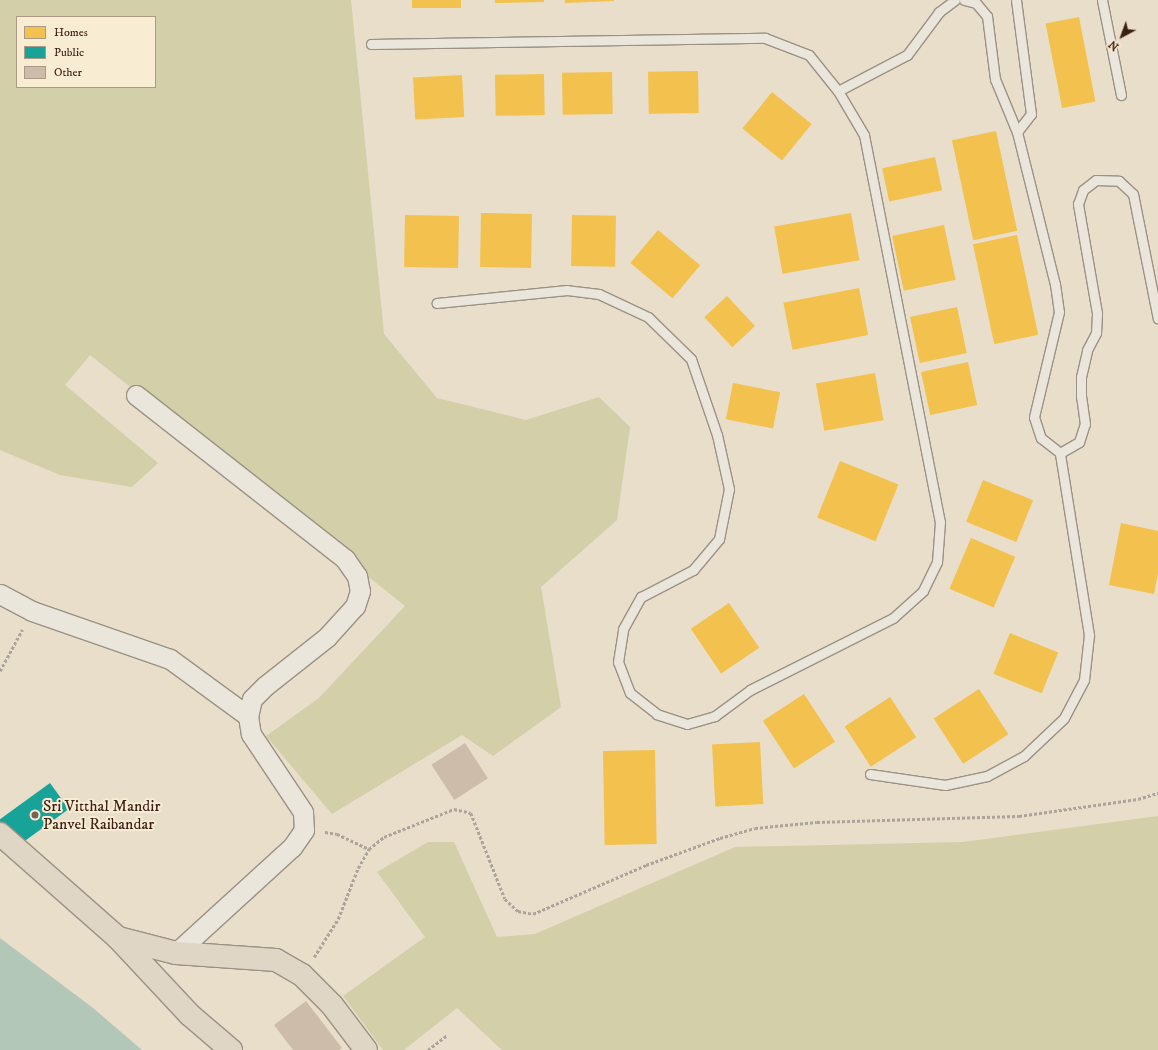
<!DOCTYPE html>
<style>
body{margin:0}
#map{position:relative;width:1158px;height:1050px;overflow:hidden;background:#e8dec9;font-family:"IM FELL DW Pica",serif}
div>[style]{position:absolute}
.green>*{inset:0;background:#d2cfa9}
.water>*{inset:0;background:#b3c7b9}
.homes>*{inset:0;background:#f2c14e;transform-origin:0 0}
.public>*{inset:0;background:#17a398;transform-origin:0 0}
.building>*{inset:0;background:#cebcab;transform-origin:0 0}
.path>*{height:2.5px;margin-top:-1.25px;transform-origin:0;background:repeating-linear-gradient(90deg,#aba49b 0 3px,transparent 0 5px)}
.roads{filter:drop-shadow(1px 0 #9b9184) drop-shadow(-1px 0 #9b9184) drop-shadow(0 1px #9b9184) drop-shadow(0 -1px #9b9184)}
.service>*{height:9px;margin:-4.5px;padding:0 4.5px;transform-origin:4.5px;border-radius:4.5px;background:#ebe6dc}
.minor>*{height:19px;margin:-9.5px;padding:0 9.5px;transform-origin:9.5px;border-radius:9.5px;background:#ebe6dc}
.primary>*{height:22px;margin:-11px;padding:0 11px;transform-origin:11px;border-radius:11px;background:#dfd6c6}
.dots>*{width:11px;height:11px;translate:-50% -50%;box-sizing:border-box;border:2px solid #f8ecd3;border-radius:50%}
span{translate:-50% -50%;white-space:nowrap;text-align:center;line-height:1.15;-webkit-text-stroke:4px #f8ecd3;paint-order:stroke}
.poi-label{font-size:16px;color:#3d1e12}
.left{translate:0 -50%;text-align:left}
.legend{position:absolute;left:16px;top:16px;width:140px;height:72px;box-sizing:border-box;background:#f8ecd3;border:1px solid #ad9a86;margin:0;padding:5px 7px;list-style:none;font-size:12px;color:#3d1e12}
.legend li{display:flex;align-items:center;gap:8px;height:20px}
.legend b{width:20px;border:1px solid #ad9a86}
.north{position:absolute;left:1102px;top:16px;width:40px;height:40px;-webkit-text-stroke:3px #f8ecd3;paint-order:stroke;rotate:221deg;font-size:11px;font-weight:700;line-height:16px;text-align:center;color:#3d1e12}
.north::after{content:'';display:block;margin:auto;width:14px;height:18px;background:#3d1e12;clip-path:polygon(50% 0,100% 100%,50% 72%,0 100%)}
</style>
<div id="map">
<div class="green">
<div style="clip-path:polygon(evenodd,0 0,351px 0,384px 334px,437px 398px,526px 420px,599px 397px,630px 427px,617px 520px,541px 587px,561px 707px,493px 756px,462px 735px,332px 814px,266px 736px,319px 698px,405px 606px,90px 355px,65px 385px,158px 463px,132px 487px,60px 475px,0 450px,0 0,17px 17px,155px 17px,155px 87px,17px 87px,17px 17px)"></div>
<div style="clip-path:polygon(1158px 816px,1158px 1050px,502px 1050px,457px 1008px,404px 1050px,383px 1050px,343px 996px,425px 937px,377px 872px,428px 842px,454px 842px,497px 937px,535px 934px,735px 847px,963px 842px)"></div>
</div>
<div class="water">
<div style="clip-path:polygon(0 938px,93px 1008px,142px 1050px,0 1050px)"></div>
</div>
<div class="homes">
<div style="left:412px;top:0;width:49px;height:8px"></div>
<div style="clip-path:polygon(495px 0,544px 0,544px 2px,495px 3px)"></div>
<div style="clip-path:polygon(565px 0,614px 0,614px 1px,565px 3px)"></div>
<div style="left:1079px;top:17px;width:86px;height:34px;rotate:79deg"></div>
<div style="left:698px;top:71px;width:42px;height:50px;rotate:89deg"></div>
<div style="left:612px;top:72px;width:42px;height:50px;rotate:89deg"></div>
<div style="left:544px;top:74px;width:41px;height:49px;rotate:89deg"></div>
<div style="left:462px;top:75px;width:42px;height:49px;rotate:87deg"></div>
<div style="left:772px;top:92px;width:51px;height:47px;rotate:39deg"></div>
<div style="left:996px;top:131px;width:102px;height:45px;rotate:78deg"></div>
<div style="left:935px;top:157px;width:34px;height:54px;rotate:78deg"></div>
<div style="left:481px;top:213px;width:51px;height:54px;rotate:1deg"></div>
<div style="left:851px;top:213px;width:48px;height:78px;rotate:80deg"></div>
<div style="left:405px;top:215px;width:54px;height:52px;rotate:1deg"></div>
<div style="left:572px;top:215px;width:44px;height:51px;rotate:1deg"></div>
<div style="left:944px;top:225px;width:56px;height:53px;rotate:78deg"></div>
<div style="left:658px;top:230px;width:55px;height:43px;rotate:40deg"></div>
<div style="left:1017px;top:235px;width:102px;height:45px;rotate:78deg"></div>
<div style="left:859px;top:288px;width:48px;height:77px;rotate:79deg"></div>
<div style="left:727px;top:296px;width:41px;height:31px;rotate:47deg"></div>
<div style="left:957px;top:307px;width:47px;height:48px;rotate:78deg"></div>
<div style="left:968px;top:362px;width:44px;height:48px;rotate:78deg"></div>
<div style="left:875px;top:373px;width:48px;height:60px;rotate:80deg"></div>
<div style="left:733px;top:383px;width:48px;height:37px;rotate:11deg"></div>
<div style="left:840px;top:461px;width:63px;height:61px;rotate:22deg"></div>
<div style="left:983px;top:480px;width:54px;height:45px;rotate:22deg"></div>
<div style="clip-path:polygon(1121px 523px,1158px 531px,1158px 573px,1154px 594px,1109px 585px)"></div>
<div style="left:971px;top:538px;width:48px;height:55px;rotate:23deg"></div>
<div style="left:729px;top:603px;width:54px;height:46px;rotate:56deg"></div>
<div style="left:1010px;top:633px;width:52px;height:44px;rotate:22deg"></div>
<div style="left:979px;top:689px;width:54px;height:54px;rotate:57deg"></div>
<div style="left:804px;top:694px;width:57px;height:49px;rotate:57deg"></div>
<div style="left:890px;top:697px;width:48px;height:54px;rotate:57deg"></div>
<div style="left:760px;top:742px;width:62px;height:48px;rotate:87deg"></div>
<div style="left:655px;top:750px;width:94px;height:52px;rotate:89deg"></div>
</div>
<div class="public">
<div style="left:50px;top:783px;width:32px;height:63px;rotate:54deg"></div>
</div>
<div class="building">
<div style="left:465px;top:743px;width:42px;height:40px;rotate:57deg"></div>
<div style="clip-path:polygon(306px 1001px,342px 1048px,339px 1050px,293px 1050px,274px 1025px)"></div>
</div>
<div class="path">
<div style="left:0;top:671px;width:47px;rotate:-61.8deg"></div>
<div style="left:325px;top:832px;width:12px;rotate:9deg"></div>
<div style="left:337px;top:834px;width:35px;rotate:25deg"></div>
<div style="left:314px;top:957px;width:45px;rotate:-57.7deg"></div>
<div style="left:338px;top:919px;width:55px;rotate:-68.6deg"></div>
<div style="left:358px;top:868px;width:22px;rotate:-60deg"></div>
<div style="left:369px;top:849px;width:19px;rotate:-39deg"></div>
<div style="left:384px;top:837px;width:75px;rotate:-21.8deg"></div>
<div style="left:454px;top:809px;width:17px;rotate:13deg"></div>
<div style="left:471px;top:813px;width:92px;rotate:68.4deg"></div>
<div style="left:505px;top:899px;width:18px;rotate:43deg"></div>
<div style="left:518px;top:911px;width:15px;rotate:11deg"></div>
<div style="left:533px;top:914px;width:123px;rotate:-23.4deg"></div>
<div style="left:646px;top:865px;width:79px;rotate:-20deg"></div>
<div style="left:720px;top:838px;width:36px;rotate:-16deg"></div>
<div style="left:755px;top:828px;width:62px;rotate:-5.5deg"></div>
<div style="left:817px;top:822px;width:202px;rotate:-1.7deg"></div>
<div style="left:1019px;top:816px;width:120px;rotate:-8.1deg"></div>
<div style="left:1138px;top:799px;width:21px;rotate:-17deg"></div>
<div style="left:428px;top:1050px;width:24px;rotate:-38deg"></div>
</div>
<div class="roads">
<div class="service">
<div style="left:964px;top:0;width:12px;rotate:14deg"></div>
<div style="left:976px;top:3px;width:17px;rotate:50deg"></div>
<div style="left:987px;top:16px;width:64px;rotate:82.8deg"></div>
<div style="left:995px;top:79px;width:57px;rotate:67.5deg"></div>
<div style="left:1017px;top:132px;width:157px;rotate:76deg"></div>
<div style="left:1055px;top:284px;width:28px;rotate:82deg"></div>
<div style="left:1059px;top:312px;width:108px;rotate:103.4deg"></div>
<div style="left:1034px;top:417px;width:22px;rotate:72deg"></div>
<div style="left:1041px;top:438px;width:24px;rotate:38deg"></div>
<div style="left:1060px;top:453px;width:22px;rotate:-30deg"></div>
<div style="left:1079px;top:442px;width:19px;rotate:-72deg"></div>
<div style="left:1085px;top:424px;width:27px;rotate:-98deg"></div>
<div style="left:1081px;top:397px;width:20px;rotate:-90deg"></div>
<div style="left:1081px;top:377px;width:28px;rotate:-77deg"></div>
<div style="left:1087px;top:350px;width:19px;rotate:-62deg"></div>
<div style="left:1096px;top:333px;width:20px;rotate:-87deg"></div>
<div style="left:1097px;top:313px;width:111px;rotate:-99.9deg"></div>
<div style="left:1078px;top:204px;width:15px;rotate:-70deg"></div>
<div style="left:1083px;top:190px;width:16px;rotate:-38deg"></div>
<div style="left:1096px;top:180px;width:23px;rotate:2deg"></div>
<div style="left:1119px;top:181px;width:19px;rotate:43deg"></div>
<div style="left:1133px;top:194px;width:127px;rotate:78.7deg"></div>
<div style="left:1016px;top:0;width:115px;rotate:82.5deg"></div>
<div style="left:1031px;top:114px;width:23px;rotate:128deg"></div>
<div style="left:1102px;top:0;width:97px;rotate:78.7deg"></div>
<div style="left:371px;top:44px;width:394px;rotate:-0.9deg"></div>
<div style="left:765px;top:38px;width:47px;rotate:21.1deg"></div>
<div style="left:809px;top:55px;width:46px;rotate:51.1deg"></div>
<div style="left:838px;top:91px;width:51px;rotate:59.4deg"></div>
<div style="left:864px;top:135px;width:394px;rotate:78.9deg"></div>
<div style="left:940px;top:522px;width:40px;rotate:94.3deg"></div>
<div style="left:937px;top:562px;width:32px;rotate:116deg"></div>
<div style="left:923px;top:591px;width:40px;rotate:138deg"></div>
<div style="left:893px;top:618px;width:160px;rotate:153.3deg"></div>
<div style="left:750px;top:690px;width:44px;rotate:143.4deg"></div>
<div style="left:715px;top:716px;width:29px;rotate:164deg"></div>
<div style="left:687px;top:724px;width:32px;rotate:-162deg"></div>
<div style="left:657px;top:714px;width:34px;rotate:-142deg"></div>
<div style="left:630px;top:693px;width:33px;rotate:-111deg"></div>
<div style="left:618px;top:662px;width:33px;rotate:-81deg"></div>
<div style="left:623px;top:629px;width:37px;rotate:-61deg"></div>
<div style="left:641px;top:597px;width:59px;rotate:-27.4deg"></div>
<div style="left:693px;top:570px;width:40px;rotate:-50deg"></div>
<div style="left:719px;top:539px;width:51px;rotate:-78.7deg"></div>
<div style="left:729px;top:489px;width:55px;rotate:-102.5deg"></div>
<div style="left:717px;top:435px;width:80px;rotate:-108.9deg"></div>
<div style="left:691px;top:359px;width:60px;rotate:-135.7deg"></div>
<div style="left:648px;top:317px;width:54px;rotate:-154.9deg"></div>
<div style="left:599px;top:294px;width:32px;rotate:-173deg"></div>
<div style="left:567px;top:290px;width:131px;rotate:174.3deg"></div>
<div style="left:838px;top:91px;width:78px;rotate:-27.6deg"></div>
<div style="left:907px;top:55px;width:54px;rotate:-53.3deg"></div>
<div style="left:939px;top:12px;width:20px;rotate:-37deg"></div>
<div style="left:870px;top:774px;width:76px;rotate:8.3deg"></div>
<div style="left:945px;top:785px;width:43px;rotate:-12.1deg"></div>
<div style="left:987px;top:776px;width:42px;rotate:-28.4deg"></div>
<div style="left:1024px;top:756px;width:55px;rotate:-43.5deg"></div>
<div style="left:1064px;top:718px;width:43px;rotate:-62.2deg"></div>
<div style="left:1084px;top:680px;width:45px;rotate:-83.7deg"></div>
<div style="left:1089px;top:635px;width:184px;rotate:-99.1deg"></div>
</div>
<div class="minor">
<div style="left:136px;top:395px;width:266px;rotate:38.1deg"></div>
<div style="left:345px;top:559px;width:21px;rotate:55deg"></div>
<div style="left:357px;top:576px;width:15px;rotate:79deg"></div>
<div style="left:360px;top:591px;width:16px;rotate:108deg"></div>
<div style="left:355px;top:606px;width:42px;rotate:132.1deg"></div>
<div style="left:327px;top:637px;width:79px;rotate:141.7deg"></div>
<div style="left:265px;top:686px;width:18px;rotate:135deg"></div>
<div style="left:252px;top:699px;width:17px;rotate:103deg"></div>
<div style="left:248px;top:716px;width:18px;rotate:81deg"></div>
<div style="left:251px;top:734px;width:94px;rotate:56.3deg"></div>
<div style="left:303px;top:812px;width:18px;rotate:87deg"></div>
<div style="left:304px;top:830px;width:21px;rotate:125deg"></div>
<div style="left:292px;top:847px;width:157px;rotate:137.6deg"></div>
<div style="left:0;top:594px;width:36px;rotate:28deg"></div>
<div style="left:32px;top:611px;width:146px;rotate:19.2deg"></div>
<div style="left:170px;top:659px;width:97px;rotate:36.2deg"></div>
</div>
<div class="primary">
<div style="left:0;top:834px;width:157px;rotate:41.4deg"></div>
<div style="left:118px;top:938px;width:105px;rotate:46.9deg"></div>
<div style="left:190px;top:1015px;width:54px;rotate:40.5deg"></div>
<div style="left:118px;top:938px;width:60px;rotate:14.5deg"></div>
<div style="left:176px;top:953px;width:100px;rotate:4deg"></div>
<div style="left:276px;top:960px;width:30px;rotate:30deg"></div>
<div style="left:302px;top:975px;width:42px;rotate:45deg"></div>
<div style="left:332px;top:1005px;width:56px;rotate:52.9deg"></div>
</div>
</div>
<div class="dots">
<div style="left:35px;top:815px;background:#796152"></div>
</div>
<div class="poi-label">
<span class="left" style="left:43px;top:815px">Sri Vitthal Mandir<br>Panvel Raibandar</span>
</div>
<ul class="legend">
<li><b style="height:11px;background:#f2c14e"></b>Homes</li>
<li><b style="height:11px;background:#17a398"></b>Public</li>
<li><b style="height:11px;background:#cebcab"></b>Other</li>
</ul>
<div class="north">N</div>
</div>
